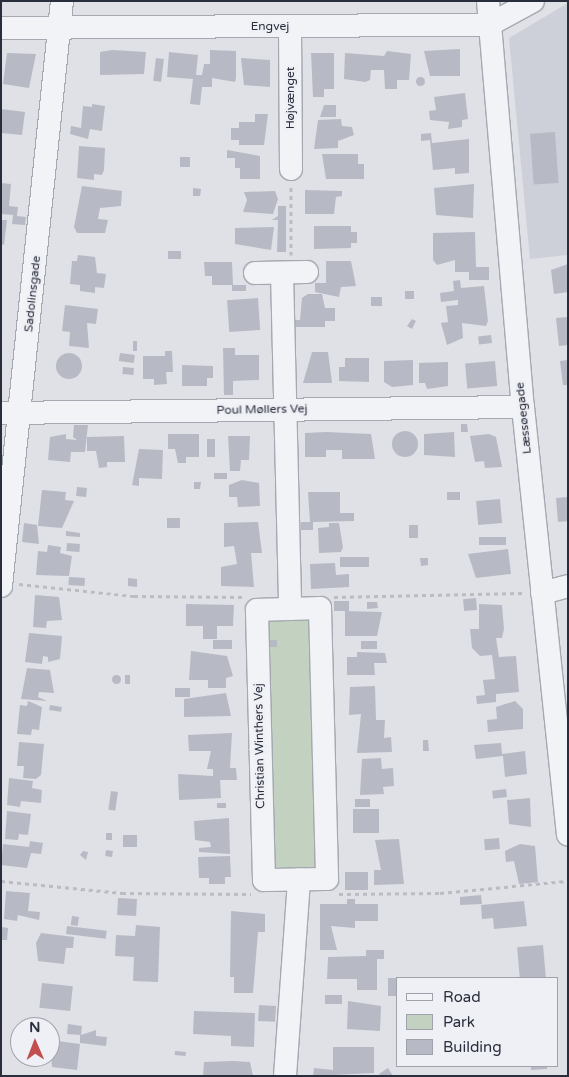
<!DOCTYPE html>
<meta charset="utf-8">
<style>
body{margin:0}
#map{position:relative;width:569px;height:1077px;overflow:hidden;background:#dfe1e7;font-family:"Varela Round",sans-serif}
div>[style]{position:absolute}
.built>*{inset:0;background:#ced0d9}
.green>*{inset:0;background:#c3d1c1}
.building>*{inset:0;background:#b7bac4;transform-origin:0 0}
.round{border-radius:50%}
.path>*{height:3px;margin-top:-1.5px;transform-origin:0;background:repeating-linear-gradient(90deg,#babcc2 0 4px,transparent 0 8px)}
.roads{filter:drop-shadow(1px 0 #a5a8b1) drop-shadow(-1px 0 #a5a8b1) drop-shadow(0 1px #a5a8b1) drop-shadow(0 -1px #a5a8b1)}
.minor>*{height:22px;margin:-11px;padding:0 11px;transform-origin:11px;border-radius:11px;background:#f2f3f6}
span{translate:-50% -50%;white-space:nowrap;text-align:center;line-height:1.15;-webkit-text-stroke:5px #eff0f5;paint-order:stroke}
.street-label{font-size:12px;color:#292e3d}
.frame{position:absolute;inset:0;border:2px solid #292e3d;pointer-events:none}
.legend{position:absolute;left:396px;top:977px;width:162px;height:90px;box-sizing:border-box;background:#eff0f5;border:1px solid #a0a2ab;margin:0;padding:6px 9px;list-style:none;font-size:15px;color:#292e3d}
.legend li{display:flex;align-items:center;gap:10px;height:25px}
.legend b{width:25px;border:1px solid #a0a2ab}
.north{position:absolute;left:10px;top:1017px;width:50px;height:50px;box-sizing:border-box;background:#eff0f5;border:1px solid #a0a2ab;border-radius:50%;rotate:359deg;font-size:14px;font-weight:700;line-height:20px;text-align:center;color:#292e3d}
.north::after{content:'';display:block;margin:auto;width:18px;height:22px;background:#c34e4e;clip-path:polygon(50% 0,100% 100%,50% 72%,0 100%)}
</style>
<div id="map">
<div class="built">
<div style="clip-path:polygon(568px 3px,568px 255px,530px 259px,509px 38px)"></div>
</div>
<div class="green">
<div style="clip-path:polygon(270px 619px,310px 621px,317px 866px,312px 871px,275px 867px,266px 625px)"></div>
</div>
<div class="building">
<div style="clip-path:polygon(460px 49px,460px 76px,430px 76px,424px 51px)"></div>
<div style="clip-path:polygon(112px 50px,146px 52px,144px 74px,100px 75px,100px 52px)"></div>
<div style="clip-path:polygon(210px 50px,236px 51px,236px 78px,235px 82px,212px 78px,212px 87px,202px 87px,200px 105px,190px 104px,193px 79px,167px 77px,169px 52px,198px 55px,196px 75px,202px 75px,204px 64px,210px 64px)"></div>
<div style="clip-path:polygon(387px 51px,411px 54px,409px 80px,397px 80px,397px 89px,385px 89px,384px 70px,371px 70px,370px 80px,365px 82px,344px 79px,345px 53px,384px 56px)"></div>
<div style="clip-path:polygon(7px 53px,36px 54px,29px 88px,3px 84px)"></div>
<div style="clip-path:polygon(311px 53px,334px 53px,334px 89px,324px 89px,324px 97px,313px 97px)"></div>
<div style="left:156px;top:58px;width:8px;height:23px;rotate:7deg"></div>
<div style="clip-path:polygon(241px 58px,270px 60px,270px 87px,244px 85px)"></div>
<div class="round" style="left:415.5px;top:76.5px;width:9px;height:9px"></div>
<div style="clip-path:polygon(465px 93px,468px 119px,462px 120px,462px 127px,448px 129px,449px 122px,430px 120px,429px 111px,436px 110px,434px 97px)"></div>
<div style="clip-path:polygon(92px 104px,105px 106px,102px 131px,90px 129px,88px 139px,70px 134px,71px 126px,81px 128px,83px 106px,92px 107px)"></div>
<div style="clip-path:polygon(324px 105px,336px 105px,336px 117px,320px 117px)"></div>
<div style="clip-path:polygon(1px 109px,25px 112px,22px 135px,1px 133px)"></div>
<div style="clip-path:polygon(255px 114px,268px 114px,264px 145px,239px 145px,239px 140px,231px 140px,231px 128px,239px 128px,239px 122px,255px 122px)"></div>
<div style="clip-path:polygon(341px 119px,342px 126px,352px 127px,354px 135px,338px 141px,338px 148px,314px 149px,318px 120px)"></div>
<div style="left:555px;top:132px;width:51px;height:25px;rotate:86deg"></div>
<div style="clip-path:polygon(431px 133px,432px 143px,469px 139px,469px 173px,455px 174px,455px 168px,433px 170px,430px 140px,421px 141px,421px 134px)"></div>
<div style="clip-path:polygon(79px 146px,105px 148px,104px 170px,102px 175px,94px 174px,94px 180px,77px 178px)"></div>
<div style="clip-path:polygon(227px 150px,260px 156px,260px 179px,240px 179px,240px 168px,235px 168px,235px 158px,227px 158px)"></div>
<div style="clip-path:polygon(322px 154px,358px 154px,358px 164px,364px 164px,364px 179px,326px 179px)"></div>
<div style="left:190px;top:157px;width:10px;height:10px;rotate:90deg"></div>
<div style="clip-path:polygon(1px 183px,11px 184px,9px 206px,18px 207px,17px 216px,26px 217px,25px 225px,12px 224px,13px 215px,1px 214px)"></div>
<div style="clip-path:polygon(474px 184px,473px 218px,436px 215px,434px 188px)"></div>
<div style="clip-path:polygon(82px 186px,122px 191px,121px 206px,100px 208px,98px 219px,108px 220px,105px 233px,77px 233px,74px 227px)"></div>
<div style="clip-path:polygon(193px 188px,201px 189px,200px 196px,193px 196px)"></div>
<div style="clip-path:polygon(305px 190px,342px 191px,342px 196px,336px 197px,334px 214px,305px 214px)"></div>
<div style="clip-path:polygon(275px 191px,278px 199px,273px 214px,243px 212px,247px 200px,244px 192px)"></div>
<div style="clip-path:polygon(278px 206px,286px 206px,286px 252px,277px 252px,278px 220px,272px 220px,278px 216px)"></div>
<div style="clip-path:polygon(1px 220px,7px 220px,4px 245px,1px 244px)"></div>
<div style="clip-path:polygon(314px 226px,351px 226px,351px 232px,357px 232px,357px 243px,351px 243px,351px 248px,314px 249px)"></div>
<div style="clip-path:polygon(274px 227px,271px 250px,235px 244px,235px 228px)"></div>
<div style="clip-path:polygon(475px 232px,476px 267px,489px 267px,489px 280px,469px 280px,469px 272px,455px 272px,455px 260px,437px 265px,433px 260px,433px 233px)"></div>
<div style="left:168px;top:251px;width:13px;height:8px"></div>
<div style="clip-path:polygon(78px 255px,95px 257px,97px 273px,106px 274px,104px 288px,95px 287px,95px 293px,80px 291px,80px 285px,70px 284px,72px 261px,77px 261px)"></div>
<div style="clip-path:polygon(326px 261px,351px 261px,356px 286px,341px 287px,339px 297px,315px 292px,315px 283px,326px 283px)"></div>
<div style="clip-path:polygon(204px 262px,232px 262px,233px 285px,246px 285px,246px 291px,232px 291px,232px 285px,212px 285px,212px 276px,205px 276px)"></div>
<div style="clip-path:polygon(568px 264px,568px 292px,554px 294px,551px 270px)"></div>
<div style="clip-path:polygon(460px 280px,461px 288px,484px 286px,488px 321px,486px 326px,462px 323px,463px 338px,447px 345px,441px 323px,448px 322px,446px 306px,458px 305px,458px 300px,441px 302px,440px 293px,454px 291px,453px 281px)"></div>
<div style="left:405px;top:291px;width:9px;height:8px"></div>
<div style="clip-path:polygon(308px 294px,322px 294px,325px 308px,335px 308px,335px 321px,325px 321px,325px 327px,294px 327px,294px 320px,300px 320px,302px 298px)"></div>
<div style="left:371px;top:297px;width:11px;height:9px"></div>
<div style="left:258px;top:298px;width:32px;height:31px;rotate:86deg"></div>
<div style="clip-path:polygon(65px 305px,98px 309px,96px 324px,87px 323px,89px 348px,69px 346px,70px 332px,62px 331px)"></div>
<div style="clip-path:polygon(568px 317px,568px 345px,559px 346px,556px 318px)"></div>
<div style="clip-path:polygon(412px 319px,416px 321px,412px 329px,407px 326px)"></div>
<div style="left:491px;top:335px;width:8px;height:13px;rotate:83deg"></div>
<div style="left:133px;top:341px;width:4px;height:10px"></div>
<div style="clip-path:polygon(223px 348px,235px 348px,235px 355px,259px 355px,259px 380px,233px 381px,233px 395px,224px 395px)"></div>
<div style="clip-path:polygon(165px 351px,172px 351px,173px 372px,166px 372px,167px 384px,154px 385px,154px 379px,143px 379px,143px 356px,165px 356px)"></div>
<div style="clip-path:polygon(312px 352px,328px 352px,332px 383px,303px 383px)"></div>
<div class="round" style="left:56px;top:353px;width:26px;height:26px"></div>
<div style="left:120px;top:353px;width:15px;height:8px;rotate:8deg"></div>
<div style="clip-path:polygon(345px 358px,369px 358px,369px 382px,339px 381px,339px 367px,345px 367px)"></div>
<div style="clip-path:polygon(413px 360px,413px 385px,392px 387px,384px 382px,384px 361px)"></div>
<div style="clip-path:polygon(568px 360px,568px 385px,563px 385px,560px 361px)"></div>
<div style="left:495px;top:361px;width:25px;height:30px;rotate:85deg"></div>
<div style="clip-path:polygon(448px 362px,448px 386px,427px 389px,425px 383px,419px 383px,419px 363px)"></div>
<div style="clip-path:polygon(182px 365px,213px 366px,213px 378px,207px 378px,207px 386px,182px 386px)"></div>
<div style="left:123px;top:367px;width:11px;height:7px;rotate:5deg"></div>
<div style="clip-path:polygon(461px 424px,467px 424px,468px 432px,461px 432px)"></div>
<div style="clip-path:polygon(74px 425px,88px 425px,85px 452px,71px 452px,70px 462px,48px 460px,50px 437px,66px 434px,66px 439px,77px 440px,73px 437px)"></div>
<div class="round" style="left:392px;top:431px;width:26px;height:26px"></div>
<div style="clip-path:polygon(326px 432px,371px 434px,375px 459px,342px 459px,342px 450px,326px 450px,326px 457px,305px 457px,305px 433px)"></div>
<div style="clip-path:polygon(454px 432px,455px 457px,424px 455px,424px 434px)"></div>
<div style="clip-path:polygon(168px 434px,199px 434px,199px 457px,186px 457px,186px 463px,178px 463px,175px 449px,168px 449px)"></div>
<div style="clip-path:polygon(489px 434px,496px 437px,502px 467px,485px 468px,484px 461px,475px 462px,470px 436px)"></div>
<div style="clip-path:polygon(124px 436px,125px 462px,107px 462px,107px 467px,99px 468px,96px 451px,87px 451px,87px 437px)"></div>
<div style="clip-path:polygon(228px 436px,250px 436px,249px 460px,241px 460px,240px 471px,230px 471px)"></div>
<div style="left:207px;top:439px;width:8px;height:18px"></div>
<div style="clip-path:polygon(139px 449px,163px 450px,162px 479px,139px 478px,139px 486px,132px 485px)"></div>
<div style="left:214px;top:473px;width:13px;height:6px"></div>
<div style="clip-path:polygon(242px 480px,259px 483px,260px 506px,238px 507px,237px 497px,229px 497px,229px 485px)"></div>
<div style="clip-path:polygon(194px 482px,201px 482px,200px 489px,194px 489px)"></div>
<div style="left:77px;top:487px;width:10px;height:9px;rotate:6deg"></div>
<div style="clip-path:polygon(42px 490px,66px 492px,65px 500px,74px 501px,62px 528px,38px 526px)"></div>
<div style="clip-path:polygon(308px 492px,340px 492px,340px 513px,354px 513px,354px 521px,313px 522px,313px 530px,301px 530px,301px 522px,310px 522px)"></div>
<div style="left:460px;top:492px;width:8px;height:13px;rotate:90deg"></div>
<div style="clip-path:polygon(568px 497px,568px 521px,558px 522px,556px 498px)"></div>
<div style="left:500px;top:499px;width:24px;height:24px;rotate:85deg"></div>
<div style="left:167px;top:518px;width:13px;height:10px"></div>
<div style="clip-path:polygon(258px 522px,262px 553px,251px 553px,254px 587px,221px 586px,221px 567px,237px 564px,234px 546px,224px 547px,224px 523px)"></div>
<div style="clip-path:polygon(24px 523px,37px 525px,39px 544px,22px 542px)"></div>
<div style="clip-path:polygon(329px 523px,339px 523px,343px 547px,341px 552px,319px 553px,318px 528px,329px 527px)"></div>
<div style="left:409px;top:525px;width:9px;height:13px"></div>
<div style="clip-path:polygon(66px 531px,80px 533px,80px 537px,66px 536px)"></div>
<div style="left:506px;top:537px;width:8px;height:27px;rotate:90deg"></div>
<div style="left:67px;top:543px;width:13px;height:8px;rotate:4deg"></div>
<div style="clip-path:polygon(48px 545px,61px 547px,60px 553px,72px 556px,69px 576px,36px 575px,38px 551px,47px 552px)"></div>
<div style="clip-path:polygon(508px 549px,511px 574px,476px 578px,468px 554px)"></div>
<div style="left:340px;top:557px;width:29px;height:10px"></div>
<div style="clip-path:polygon(420px 558px,428px 558px,428px 565px,421px 566px)"></div>
<div style="clip-path:polygon(335px 563px,336px 575px,349px 574px,349px 587px,311px 589px,310px 564px)"></div>
<div style="left:69px;top:577px;width:16px;height:8px;rotate:4deg"></div>
<div style="clip-path:polygon(128px 578px,137px 579px,137px 587px,128px 586px)"></div>
<div style="clip-path:polygon(35px 595px,59px 597px,62px 620px,47px 621px,46px 628px,33px 627px)"></div>
<div style="left:476px;top:598px;width:12px;height:13px;rotate:85deg"></div>
<div style="left:334px;top:601px;width:15px;height:10px"></div>
<div style="clip-path:polygon(367px 602px,377px 602px,378px 608px,367px 609px)"></div>
<div style="clip-path:polygon(186px 604px,234px 605px,233px 626px,217px 626px,217px 639px,203px 639px,203px 626px,186px 626px)"></div>
<div style="clip-path:polygon(479px 604px,502px 605px,504px 629px,502px 638px,496px 638px,499px 657px,516px 656px,519px 692px,496px 694px,496px 702px,477px 704px,476px 696px,485px 695px,483px 680px,495px 679px,492px 655px,480px 656px,472px 648px,470px 629px,479px 629px)"></div>
<div style="clip-path:polygon(345px 611px,382px 612px,377px 636px,345px 636px)"></div>
<div style="clip-path:polygon(29px 633px,62px 636px,60px 659px,48px 662px,48px 657px,43px 656px,42px 664px,25px 662px)"></div>
<div style="left:213px;top:640px;width:19px;height:9px"></div>
<div style="left:269px;top:640px;width:8px;height:7px"></div>
<div style="left:377px;top:641px;width:8px;height:16px;rotate:90deg"></div>
<div style="clip-path:polygon(191px 651px,227px 656px,233px 676px,226px 678px,226px 688px,208px 688px,208px 680px,189px 680px)"></div>
<div style="clip-path:polygon(357px 652px,385px 653px,387px 663px,374px 663px,375px 675px,347px 675px,347px 657px,357px 657px)"></div>
<div style="clip-path:polygon(27px 668px,50px 670px,54px 693px,39px 692px,38px 697px,47px 701px,21px 699px)"></div>
<div class="round" style="left:111.5px;top:674.5px;width:9px;height:9px"></div>
<div style="left:125px;top:675px;width:5px;height:9px"></div>
<div style="clip-path:polygon(375px 686px,376px 720px,385px 720px,384px 738px,391px 737px,392px 752px,357px 753px,361px 714px,349px 715px,350px 687px)"></div>
<div style="left:175px;top:688px;width:15px;height:9px"></div>
<div style="clip-path:polygon(226px 693px,231px 716px,184px 717px,184px 699px)"></div>
<div style="clip-path:polygon(28px 701px,42px 707px,39px 730px,32px 729px,31px 735px,17px 734px,20px 705px,27px 706px)"></div>
<div style="clip-path:polygon(515px 701px,523px 709px,523px 729px,488px 732px,487px 720px,497px 719px,496px 707px)"></div>
<div style="left:50px;top:705px;width:12px;height:5px;rotate:9deg"></div>
<div style="clip-path:polygon(232px 733px,230px 768px,236px 768px,237px 780px,220px 780px,221px 798px,179px 800px,178px 774px,213px 776px,213px 769px,207px 769px,211px 751px,189px 751px,188px 735px)"></div>
<div style="clip-path:polygon(423px 740px,428px 740px,429px 751px,423px 751px)"></div>
<div style="clip-path:polygon(19px 742px,44px 744px,41px 775px,36px 779px,23px 778px,24px 766px,17px 766px)"></div>
<div style="clip-path:polygon(501px 743px,502px 754px,525px 751px,527px 774px,505px 777px,503px 756px,476px 759px,474px 745px)"></div>
<div style="clip-path:polygon(381px 758px,382px 769px,393px 768px,394px 786px,383px 787px,384px 794px,360px 795px,362px 759px)"></div>
<div style="clip-path:polygon(9px 778px,33px 781px,32px 788px,42px 790px,41px 803px,21px 801px,20px 807px,7px 805px)"></div>
<div style="left:506px;top:789px;width:8px;height:14px;rotate:83deg"></div>
<div style="left:111px;top:791px;width:7px;height:19px;rotate:8deg"></div>
<div style="clip-path:polygon(530px 798px,531px 827px,509px 824px,507px 800px)"></div>
<div style="left:355px;top:799px;width:15px;height:8px"></div>
<div style="left:217px;top:803px;width:9px;height:5px"></div>
<div style="left:379px;top:809px;width:24px;height:26px;rotate:90deg"></div>
<div style="clip-path:polygon(7px 811px,31px 814px,28px 835px,19px 834px,18px 840px,5px 839px)"></div>
<div style="clip-path:polygon(229px 818px,230px 854px,199px 852px,199px 848px,211px 847px,210px 842px,195px 840px,194px 821px)"></div>
<div style="left:106px;top:833px;width:6px;height:7px"></div>
<div style="left:137px;top:835px;width:12px;height:14px;rotate:90deg"></div>
<div style="left:499px;top:838px;width:11px;height:15px;rotate:85deg"></div>
<div style="clip-path:polygon(399px 839px,404px 884px,374px 885px,374px 870px,381px 870px,375px 840px)"></div>
<div style="clip-path:polygon(30px 841px,43px 843px,41px 854px,31px 853px,27px 868px,1px 865px,3px 844px,29px 847px)"></div>
<div style="clip-path:polygon(520px 844px,535px 846px,538px 882px,519px 884px,514px 861px,506px 862px,505px 851px)"></div>
<div style="left:106px;top:850px;width:7px;height:6px;rotate:8deg"></div>
<div style="clip-path:polygon(83px 851px,88px 852px,86px 860px,80px 855px)"></div>
<div style="clip-path:polygon(230px 856px,231px 877px,225px 877px,225px 884px,209px 884px,209px 878px,199px 878px,198px 857px)"></div>
<div style="left:368px;top:872px;width:18px;height:23px;rotate:90deg"></div>
<div style="clip-path:polygon(6px 891px,30px 893px,28px 911px,40px 912px,39px 920px,18px 915px,17px 921px,4px 919px)"></div>
<div style="clip-path:polygon(481px 895px,482px 904px,460px 905px,460px 897px)"></div>
<div style="left:118px;top:898px;width:19px;height:17px;rotate:3deg"></div>
<div style="clip-path:polygon(347px 899px,355px 899px,355px 904px,378px 904px,378px 921px,355px 921px,355px 928px,331px 926px,337px 950px,320px 950px,320px 904px,347px 904px)"></div>
<div style="clip-path:polygon(524px 901px,527px 926px,494px 929px,493px 918px,482px 919px,481px 905px)"></div>
<div style="clip-path:polygon(231px 911px,265px 914px,265px 932px,258px 932px,253px 993px,234px 993px,234px 977px,230px 977px)"></div>
<div style="left:72px;top:916px;width:7px;height:9px;rotate:8deg"></div>
<div style="clip-path:polygon(136px 925px,160px 927px,158px 982px,133px 981px,134px 957px,115px 956px,116px 935px,135px 936px)"></div>
<div style="left:67px;top:926px;width:40px;height:8px;rotate:7deg"></div>
<div style="clip-path:polygon(1px 927px,8px 928px,7px 940px,1px 940px)"></div>
<div style="clip-path:polygon(41px 933px,74px 937px,73px 948px,66px 948px,64px 964px,38px 961px,36px 943px)"></div>
<div style="left:543px;top:945px;width:33px;height:26px;rotate:85deg"></div>
<div style="clip-path:polygon(366px 950px,384px 950px,384px 959px,377px 959px,377px 990px,357px 990px,357px 979px,327px 979px,328px 957px,366px 956px)"></div>
<div style="left:388px;top:978px;width:10px;height:18px"></div>
<div style="left:42px;top:983px;width:31px;height:25px;rotate:6deg"></div>
<div style="left:325px;top:995px;width:17px;height:9px"></div>
<div style="clip-path:polygon(348px 1001px,381px 1006px,380px 1031px,347px 1029px)"></div>
<div style="left:259px;top:1005px;width:17px;height:16px;rotate:3deg"></div>
<div style="clip-path:polygon(194px 1011px,255px 1013px,254px 1047px,231px 1046px,231px 1036px,193px 1034px)"></div>
<div style="clip-path:polygon(68px 1024px,82px 1026px,81px 1035px,96px 1030px,96px 1036px,107px 1037px,106px 1046px,80px 1043px,80px 1035px,67px 1034px)"></div>
<div style="clip-path:polygon(50px 1040px,80px 1044px,77px 1070px,52px 1067px)"></div>
<div style="clip-path:polygon(333px 1047px,374px 1047px,374px 1073px,313px 1076px,314px 1068px,333px 1070px)"></div>
<div style="left:175px;top:1051px;width:11px;height:4px;rotate:5deg"></div>
<div style="clip-path:polygon(233px 1061px,250px 1062px,253px 1076px,203px 1076px,204px 1062px)"></div>
<div style="clip-path:polygon(531px 1066px,547px 1066px,547px 1069px,531px 1070px)"></div>
<div style="clip-path:polygon(388px 1068px,393px 1076px,380px 1076px,379px 1074px)"></div>
</div>
<div class="path">
<div style="left:291px;top:255px;width:69px;rotate:-90deg"></div>
<div style="left:19px;top:584px;width:116px;rotate:6deg"></div>
<div style="left:134px;top:596px;width:110px;rotate:0.5deg"></div>
<div style="left:334px;top:597px;width:191px;rotate:-1.2deg"></div>
<div style="left:1px;top:881px;width:122px;rotate:5.7deg"></div>
<div style="left:122px;top:893px;width:129px;rotate:0.4deg"></div>
<div style="left:339px;top:894px;width:101px;rotate:-0.6deg"></div>
<div style="left:440px;top:893px;width:129px;rotate:-5.4deg"></div>
</div>
<div class="roads">
<div class="minor">
<div style="left:488px;top:1px;width:408px;rotate:85.1deg"></div>
<div style="left:523px;top:407px;width:430px;rotate:84deg"></div>
<div style="left:290px;top:26px;width:143px;rotate:89.6deg"></div>
<div style="left:1px;top:28px;width:488px;rotate:-0.4deg"></div>
<div style="left:489px;top:25px;width:50px;rotate:-28.6deg"></div>
<div style="left:255px;top:273px;width:52px;rotate:-1.1deg"></div>
<div style="left:282px;top:273px;width:336px;rotate:88.6deg"></div>
<div style="left:1px;top:413px;width:522px;rotate:-0.66deg"></div>
<div style="left:1px;top:586px;width:588px;rotate:-84.05deg"></div>
<div style="left:542px;top:593px;width:27px;rotate:-15deg"></div>
<div style="left:320px;top:608px;width:271px;rotate:88.5deg"></div>
<div style="left:327px;top:879px;width:63px;rotate:179.1deg"></div>
<div style="left:264px;top:880px;width:270px;rotate:-91.5deg"></div>
<div style="left:257px;top:610px;width:63px;rotate:-1.8deg"></div>
<div style="left:285px;top:1076px;width:197px;rotate:-85.9deg"></div>
</div>
</div>
<div class="street-label">
<span style="left:270px;top:27px">Engvej</span>
<span style="left:291px;top:98px;rotate:-90deg">Højvænget</span>
<span style="left:33px;top:294px;rotate:-84deg">Sadolinsgade</span>
<span style="left:262px;top:410px;rotate:-1deg">Poul Møllers Vej</span>
<span style="left:524px;top:418px;rotate:-96deg">Læssøegade</span>
<span style="left:260px;top:746px;rotate:-91deg">Christian Winthers Vej</span>
</div>
<div class="frame"></div>
<ul class="legend">
<li><b style="height:6px;background:#f2f3f6"></b>Road</li>
<li><b style="height:14px;background:#c3d1c1"></b>Park</li>
<li><b style="height:14px;background:#b7bac4"></b>Building</li>
</ul>
<div class="north">N</div>
</div>
